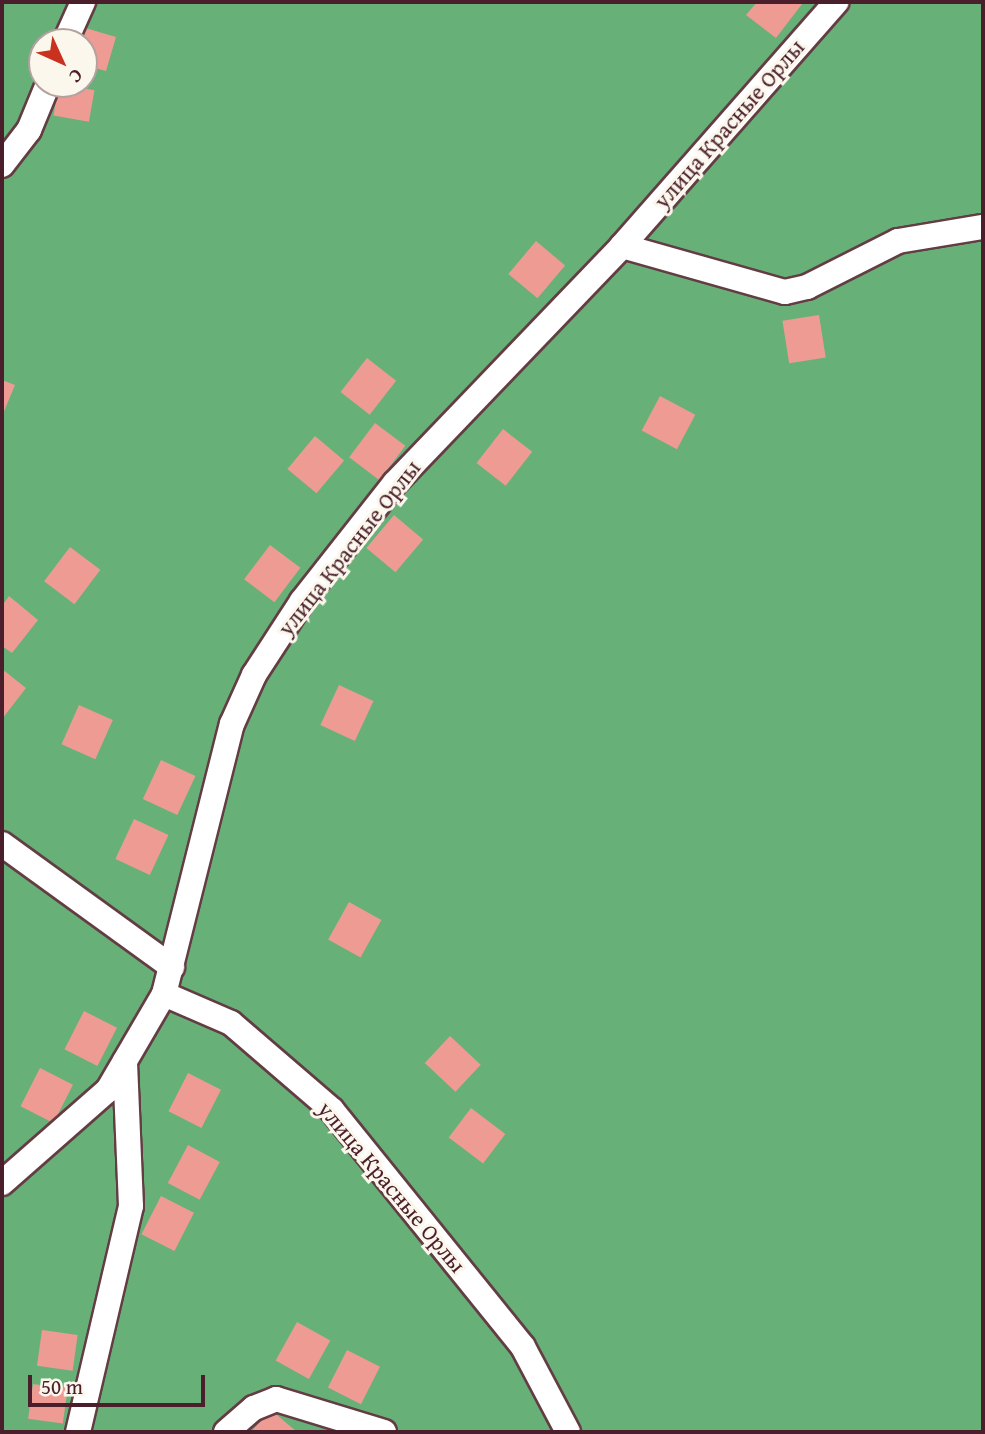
<!DOCTYPE html>
<meta charset="utf-8">
<style>
body{margin:0}
#map{position:relative;width:985px;height:1434px;overflow:hidden;background:#f3e4ca;font-family:"Gentium Book Plus",serif}
div>[style]{position:absolute}
.forest>*{inset:0;background:#67b178}
.building>*{inset:0;background:#ee9b94;transform-origin:0 0}
.roads{filter:drop-shadow(2px 0 #633d43) drop-shadow(-2px 0 #633d43) drop-shadow(0 2px #633d43) drop-shadow(0 -2px #633d43)}
.minor>*{height:24px;margin:-12px;padding:0 12px;transform-origin:12px;border-radius:12px;background:#fff}
span{translate:-50% -50%;white-space:nowrap;text-align:center;line-height:1.15;-webkit-text-stroke:6px #fbf7ec;paint-order:stroke}
.street-label{font-size:23px;color:#4a1f2b}
.frame{position:absolute;inset:0;border:4px solid #4a1f2b;pointer-events:none}
.north{position:absolute;left:28px;top:28px;width:70px;height:70px;box-sizing:border-box;background:#fbf7ec;border:2px solid #b4a19f;border-radius:50%;rotate:135deg;font-size:19px;font-weight:700;line-height:28px;text-align:center;color:#4a1f2b}
.north::after{content:'';display:block;margin:auto;width:24px;height:32px;background:#c8321e;clip-path:polygon(50% 0,100% 100%,50% 72%,0 100%)}
.scale{position:absolute;left:28px;top:1375px;width:177px;height:32px;box-sizing:border-box;border:4px solid #4a1f2b;border-top:0;padding-left:9px;font-size:21px;line-height:24px;white-space:nowrap;color:#4a1f2b;-webkit-text-stroke:5px #fbf7ec;paint-order:stroke}
</style>
<div id="map">
<div class="forest">
<div style="clip-path:polygon(evenodd,2px 2px,983px 2px,983px 1432px,2px 1432px,2px 2px,42px 42px,84px 42px,84px 84px,42px 84px,42px 42px)"></div>
</div>
<div class="building">
<div style="clip-path:polygon(757px 2px,800px 2px,802px 4px,776px 38px,746px 15px)"></div>
<div style="clip-path:polygon(82px 27px,116px 37px,106px 71px,84px 65px,84px 42px,78px 42px)"></div>
<div style="left:59px;top:84px;width:36px;height:32px;rotate:10deg"></div>
<div style="left:536px;top:241px;width:38px;height:43px;rotate:40deg"></div>
<div style="left:819px;top:315px;width:43px;height:37px;rotate:81deg"></div>
<div style="left:367px;top:358px;width:37px;height:43px;rotate:38deg"></div>
<div style="clip-path:polygon(2px 380px,15px 385px,2px 416px)"></div>
<div style="left:660px;top:396px;width:40px;height:39px;rotate:28deg"></div>
<div style="left:375px;top:423px;width:38px;height:43px;rotate:37deg"></div>
<div style="left:503px;top:429px;width:37px;height:43px;rotate:38deg"></div>
<div style="left:315px;top:436px;width:38px;height:43px;rotate:40deg"></div>
<div style="left:394px;top:515px;width:38px;height:43px;rotate:40deg"></div>
<div style="left:270px;top:545px;width:38px;height:43px;rotate:37deg"></div>
<div style="left:70px;top:547px;width:38px;height:43px;rotate:37deg"></div>
<div style="clip-path:polygon(9px 596px,38px 620px,12px 653px,2px 646px,2px 606px)"></div>
<div style="clip-path:polygon(2px 669px,26px 688px,2px 719px)"></div>
<div style="left:339px;top:685px;width:38px;height:44px;rotate:25deg"></div>
<div style="left:79px;top:705px;width:37px;height:43px;rotate:24deg"></div>
<div style="left:161px;top:760px;width:38px;height:43px;rotate:25deg"></div>
<div style="left:134px;top:819px;width:38px;height:44px;rotate:25deg"></div>
<div style="left:349px;top:902px;width:37px;height:43px;rotate:29deg"></div>
<div style="left:84px;top:1011px;width:37px;height:43px;rotate:27deg"></div>
<div style="left:450px;top:1036px;width:42px;height:37px;rotate:43deg"></div>
<div style="left:40px;top:1068px;width:37px;height:43px;rotate:27deg"></div>
<div style="left:188px;top:1073px;width:37px;height:43px;rotate:27deg"></div>
<div style="left:471px;top:1108px;width:43px;height:37px;rotate:37deg"></div>
<div style="left:188px;top:1145px;width:36px;height:43px;rotate:28deg"></div>
<div style="left:161px;top:1196px;width:37px;height:43px;rotate:27deg"></div>
<div style="left:297px;top:1322px;width:38px;height:44px;rotate:29deg"></div>
<div style="left:42px;top:1330px;width:36px;height:36px;rotate:8deg"></div>
<div style="left:347px;top:1350px;width:37px;height:42px;rotate:27deg"></div>
<div style="left:33px;top:1384px;width:35px;height:35px;rotate:8deg"></div>
<div style="clip-path:polygon(271px 1410px,297px 1432px,251px 1432px)"></div>
</div>
<div class="roads">
<div class="minor">
<div style="left:65px;top:42px;width:44px;rotate:-65.8deg"></div>
<div style="left:2px;top:165px;width:44px;rotate:-52.4deg"></div>
<div style="left:29px;top:130px;width:50px;rotate:-67.6deg"></div>
<div style="left:622px;top:246px;width:325px;rotate:-48.7deg"></div>
<div style="left:2px;top:844px;width:210px;rotate:35.9deg"></div>
<div style="left:164px;top:994px;width:73px;rotate:23.4deg"></div>
<div style="left:231px;top:1023px;width:133px;rotate:40.7deg"></div>
<div style="left:332px;top:1110px;width:304px;rotate:51.1deg"></div>
<div style="left:523px;top:1347px;width:96px;rotate:62.1deg"></div>
<div style="left:2px;top:1183px;width:141px;rotate:-41.3deg"></div>
<div style="left:108px;top:1090px;width:111px;rotate:-59.7deg"></div>
<div style="left:164px;top:994px;width:278px;rotate:-75.9deg"></div>
<div style="left:232px;top:724px;width:54px;rotate:-65.8deg"></div>
<div style="left:254px;top:675px;width:88px;rotate:-57deg"></div>
<div style="left:302px;top:601px;width:150px;rotate:-51.8deg"></div>
<div style="left:395px;top:483px;width:328px;rotate:-46.2deg"></div>
<div style="left:622px;top:246px;width:169px;rotate:15.8deg"></div>
<div style="left:785px;top:292px;width:23px;rotate:-13deg"></div>
<div style="left:807px;top:287px;width:102px;rotate:-26.8deg"></div>
<div style="left:898px;top:241px;width:86px;rotate:-9.4deg"></div>
<div style="left:78px;top:1432px;width:232px;rotate:-76.8deg"></div>
<div style="left:131px;top:1206px;width:145px;rotate:-92.4deg"></div>
<div style="left:226px;top:1432px;width:37px;rotate:-41deg"></div>
<div style="left:254px;top:1408px;width:24px;rotate:-22deg"></div>
<div style="left:276px;top:1399px;width:113px;rotate:17deg"></div>
</div>
</div>
<div class="street-label">
<span style="left:729px;top:124px;rotate:-49deg">улица Красные Орлы</span>
<span style="left:349px;top:548px;rotate:-52deg">улица Красные Орлы</span>
<span style="left:392px;top:1187px;rotate:50deg">улица Красные Орлы</span>
</div>
<div class="frame"></div>
<div class="north">С</div>
<div class="scale">50 m</div>
</div>
